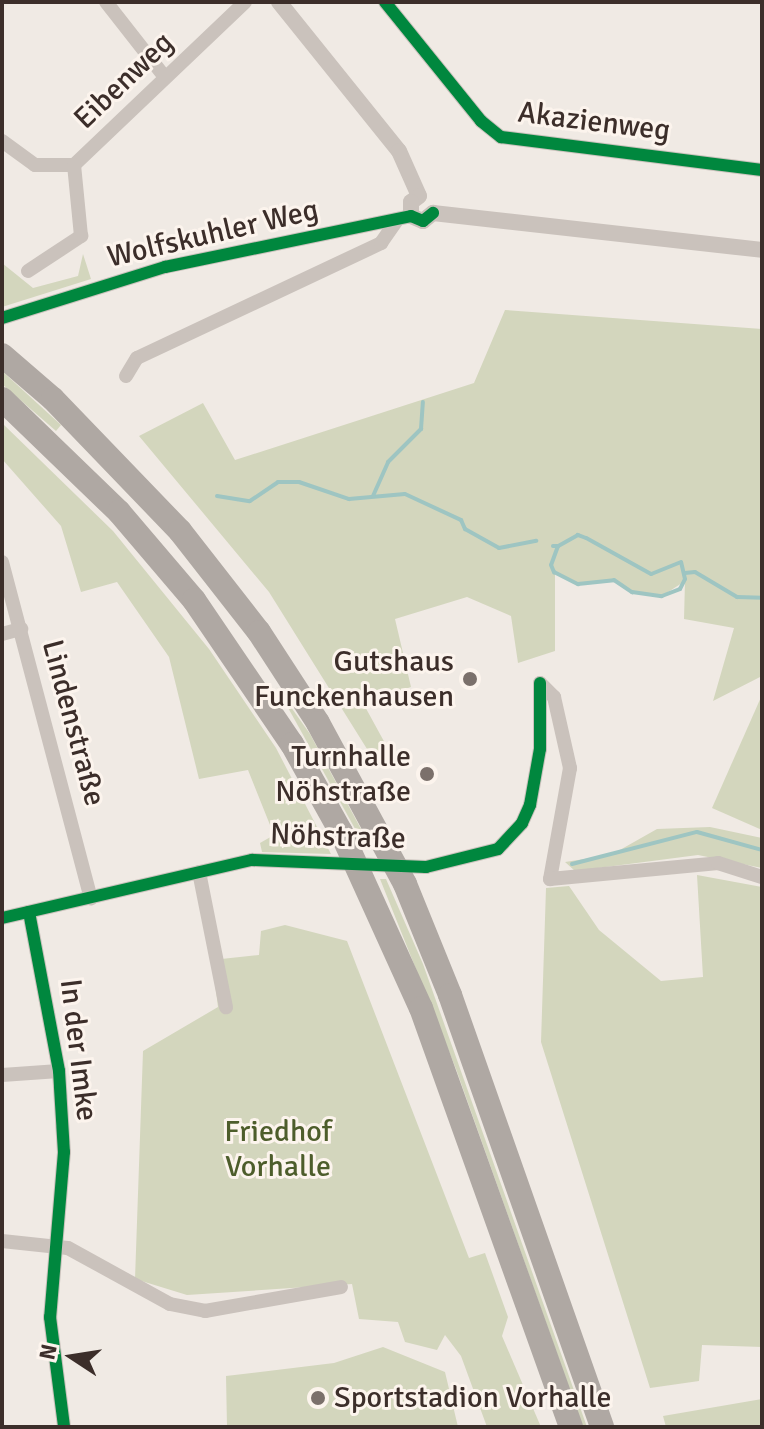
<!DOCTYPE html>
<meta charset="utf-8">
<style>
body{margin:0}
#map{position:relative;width:764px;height:1429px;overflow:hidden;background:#f0eae4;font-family:Signika,sans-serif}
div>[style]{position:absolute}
.green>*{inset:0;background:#d3d6bd}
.stream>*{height:4px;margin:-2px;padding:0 2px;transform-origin:2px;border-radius:2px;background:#9ec5c2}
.minor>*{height:14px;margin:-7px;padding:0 7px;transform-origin:7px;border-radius:7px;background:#cac2bc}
.tertiary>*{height:16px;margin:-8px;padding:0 8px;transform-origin:8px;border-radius:8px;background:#cac2bc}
.motorway>*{height:24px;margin:-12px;padding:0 12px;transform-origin:12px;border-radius:12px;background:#afa8a3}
.cycleway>*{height:12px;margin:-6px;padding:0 6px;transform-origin:6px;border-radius:6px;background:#00873e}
.dots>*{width:22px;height:22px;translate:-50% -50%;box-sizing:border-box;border:4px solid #fcf4ed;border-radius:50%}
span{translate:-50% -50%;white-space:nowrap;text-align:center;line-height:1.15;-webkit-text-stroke:6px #fcf4ed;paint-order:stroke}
.street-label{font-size:30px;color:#3c2e2a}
.poi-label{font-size:30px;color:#3c2e2a}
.right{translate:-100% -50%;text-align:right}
.left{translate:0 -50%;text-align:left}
.park-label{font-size:30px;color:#4d5d2b}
.frame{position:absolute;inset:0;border:4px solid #3c2e2a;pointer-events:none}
.north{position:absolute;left:32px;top:1317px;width:80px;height:80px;-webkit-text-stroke:6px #fcf4ed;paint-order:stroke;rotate:282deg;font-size:22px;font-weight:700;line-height:32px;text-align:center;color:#3c2e2a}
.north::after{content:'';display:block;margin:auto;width:28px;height:36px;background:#3c2e2a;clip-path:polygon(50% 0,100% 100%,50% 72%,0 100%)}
</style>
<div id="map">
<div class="green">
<div style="clip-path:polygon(83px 254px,91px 279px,2px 307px,2px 263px,33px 288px,78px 276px)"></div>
<div style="clip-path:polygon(505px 310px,762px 329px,762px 676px,713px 701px,734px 628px,684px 619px,685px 581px,662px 596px,632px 592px,614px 580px,578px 584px,555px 572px,555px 651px,518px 663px,511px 616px,467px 597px,395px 619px,411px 687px,363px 703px,386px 745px,372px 757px,269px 592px,139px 436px,203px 403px,235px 460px,474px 383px)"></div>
<div style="clip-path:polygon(2px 371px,61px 425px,56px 431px,2px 384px)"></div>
<div style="clip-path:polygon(2px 423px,113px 531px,209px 649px,276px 748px,331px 854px,262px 852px,260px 843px,274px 835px,248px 770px,199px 779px,169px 657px,117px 582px,81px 592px,61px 526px,2px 459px)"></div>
<div style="clip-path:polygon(276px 686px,310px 734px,369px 844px,364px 845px)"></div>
<div style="clip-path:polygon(762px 695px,762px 830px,712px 808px)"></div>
<div style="clip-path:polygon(710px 827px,762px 838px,762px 868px,698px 855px,575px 871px,565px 862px,611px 855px,657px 829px)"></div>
<div style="clip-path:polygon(697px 875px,762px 887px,762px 1347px,702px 1345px,699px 1381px,650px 1388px,541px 1042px,546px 888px,569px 886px,599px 930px,661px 981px,703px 977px)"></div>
<div style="clip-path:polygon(380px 879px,386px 879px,423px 964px,587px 1427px,583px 1427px,456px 1069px)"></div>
<div style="clip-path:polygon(285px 925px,347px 941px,469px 1258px,485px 1253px,508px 1317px,502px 1336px,541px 1427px,487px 1427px,461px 1356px,445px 1335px,437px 1350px,405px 1342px,398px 1322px,359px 1319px,352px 1284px,187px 1295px,135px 1279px,143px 1051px,218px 1007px,212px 960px,259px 955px,261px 931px)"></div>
<div style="clip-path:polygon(383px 1347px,445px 1372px,458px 1427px,227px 1427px,226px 1376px,334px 1363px)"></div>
<div style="clip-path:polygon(762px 1399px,762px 1427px,666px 1427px,663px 1416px)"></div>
</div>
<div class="stream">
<div style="left:217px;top:496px;width:33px;rotate:9deg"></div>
<div style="left:250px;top:501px;width:34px;rotate:-34deg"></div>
<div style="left:278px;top:482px;width:21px"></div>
<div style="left:299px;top:482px;width:53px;rotate:18.8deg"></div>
<div style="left:349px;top:499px;width:56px;rotate:-5.1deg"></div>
<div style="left:405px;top:494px;width:62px;rotate:24.9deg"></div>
<div style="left:461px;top:520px;width:10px;rotate:66deg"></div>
<div style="left:465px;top:529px;width:39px;rotate:29deg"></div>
<div style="left:499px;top:548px;width:38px;rotate:-11deg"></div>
<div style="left:373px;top:496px;width:37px;rotate:-66deg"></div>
<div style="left:388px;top:462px;width:47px;rotate:-45deg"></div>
<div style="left:421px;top:429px;width:27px;rotate:-86deg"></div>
<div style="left:553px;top:546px;width:5px"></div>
<div style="left:558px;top:546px;width:20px;rotate:110deg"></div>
<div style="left:551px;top:565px;width:8px;rotate:67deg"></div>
<div style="left:554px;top:572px;width:27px;rotate:27deg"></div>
<div style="left:578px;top:584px;width:36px;rotate:-6deg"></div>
<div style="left:614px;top:580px;width:22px;rotate:34deg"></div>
<div style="left:632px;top:592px;width:30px;rotate:8deg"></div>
<div style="left:662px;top:596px;width:19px;rotate:-21deg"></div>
<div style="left:680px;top:589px;width:11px;rotate:-63deg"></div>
<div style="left:685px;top:579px;width:17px;rotate:-103deg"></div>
<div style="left:681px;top:562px;width:32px;rotate:158deg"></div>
<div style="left:651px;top:574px;width:74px;rotate:-151deg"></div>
<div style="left:586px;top:538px;width:9px;rotate:-159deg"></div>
<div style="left:578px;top:535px;width:23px;rotate:151deg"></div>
<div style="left:685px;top:573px;width:10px;rotate:-6deg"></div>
<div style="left:695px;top:572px;width:49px;rotate:30.8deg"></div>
<div style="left:737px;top:597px;width:25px;rotate:2deg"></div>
<div style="left:572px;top:864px;width:129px;rotate:-14.4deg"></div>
<div style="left:697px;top:832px;width:67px;rotate:15.5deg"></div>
</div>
<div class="minor">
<div style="left:106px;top:2px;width:94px;rotate:51.9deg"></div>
<div style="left:385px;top:2px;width:153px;rotate:51.1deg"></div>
<div style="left:481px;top:121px;width:26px;rotate:39deg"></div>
<div style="left:501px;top:137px;width:263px;rotate:7.2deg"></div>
<div style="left:2px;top:141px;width:41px;rotate:36deg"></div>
<div style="left:35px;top:165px;width:39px"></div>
<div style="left:74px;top:165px;width:236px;rotate:-43.6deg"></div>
<div style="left:28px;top:271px;width:64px;rotate:-33.4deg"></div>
<div style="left:81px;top:236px;width:71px;rotate:-95.6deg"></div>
<div style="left:2px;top:318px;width:171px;rotate:-17.4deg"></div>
<div style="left:165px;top:267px;width:251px;rotate:-11.7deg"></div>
<div style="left:126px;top:376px;width:21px;rotate:-59deg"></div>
<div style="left:137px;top:358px;width:270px;rotate:-25.2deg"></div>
<div style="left:381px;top:243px;width:28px;rotate:-55deg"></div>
<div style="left:2px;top:562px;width:348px;rotate:75.2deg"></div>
<div style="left:2px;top:634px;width:20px;rotate:-15deg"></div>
<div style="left:540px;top:683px;width:20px;rotate:45deg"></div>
<div style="left:554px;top:697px;width:73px;rotate:77.3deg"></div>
<div style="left:570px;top:768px;width:113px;rotate:100.2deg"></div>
<div style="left:550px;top:879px;width:169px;rotate:-5.4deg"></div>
<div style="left:718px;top:863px;width:46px;rotate:17.7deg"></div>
<div style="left:199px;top:872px;width:138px;rotate:78.7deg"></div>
<div style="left:29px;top:912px;width:162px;rotate:79.3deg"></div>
<div style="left:59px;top:1071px;width:81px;rotate:86.5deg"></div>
<div style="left:64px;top:1152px;width:166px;rotate:94.8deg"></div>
<div style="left:50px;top:1317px;width:111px;rotate:82.7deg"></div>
<div style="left:2px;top:918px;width:257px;rotate:-13.1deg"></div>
<div style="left:252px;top:860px;width:174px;rotate:2.3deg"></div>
<div style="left:426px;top:867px;width:74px;rotate:-14deg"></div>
<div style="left:498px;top:849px;width:35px;rotate:-47deg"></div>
<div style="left:522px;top:823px;width:20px;rotate:-66deg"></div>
<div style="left:530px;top:805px;width:57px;rotate:-79.9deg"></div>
<div style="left:540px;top:749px;width:66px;rotate:-90deg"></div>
<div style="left:2px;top:1075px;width:57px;rotate:-4deg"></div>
<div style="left:2px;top:1241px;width:66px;rotate:6.1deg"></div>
<div style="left:68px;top:1248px;width:116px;rotate:28.8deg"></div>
<div style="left:170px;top:1304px;width:36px;rotate:11deg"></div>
<div style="left:205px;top:1311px;width:138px;rotate:-10deg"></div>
</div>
<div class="tertiary">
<div style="left:279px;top:2px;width:191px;rotate:51.2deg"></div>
<div style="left:399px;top:151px;width:49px;rotate:66deg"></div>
<div style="left:419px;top:196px;width:10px;rotate:143deg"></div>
<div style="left:411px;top:202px;width:14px;rotate:90deg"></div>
<div style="left:411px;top:216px;width:13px;rotate:23deg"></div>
<div style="left:423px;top:221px;width:13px;rotate:-39deg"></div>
<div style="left:433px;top:213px;width:331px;rotate:6.4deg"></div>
</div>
<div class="motorway">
<div style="left:2px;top:355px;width:67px;rotate:40.8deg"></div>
<div style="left:53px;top:399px;width:183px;rotate:46.1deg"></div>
<div style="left:180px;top:531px;width:128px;rotate:52deg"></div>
<div style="left:259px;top:632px;width:108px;rotate:57deg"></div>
<div style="left:318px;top:723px;width:183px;rotate:61.6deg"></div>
<div style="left:405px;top:884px;width:120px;rotate:67.9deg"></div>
<div style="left:450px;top:995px;width:458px;rotate:70.6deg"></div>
<div style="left:2px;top:399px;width:163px;rotate:44deg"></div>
<div style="left:119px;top:512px;width:116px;rotate:49.6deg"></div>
<div style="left:194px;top:600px;width:174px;rotate:55.8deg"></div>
<div style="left:292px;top:744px;width:101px;rotate:60.9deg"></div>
<div style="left:341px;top:832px;width:193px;rotate:65.6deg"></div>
<div style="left:421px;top:1008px;width:445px;rotate:70.3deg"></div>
</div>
<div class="cycleway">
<div style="left:385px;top:2px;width:153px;rotate:51.1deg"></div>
<div style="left:481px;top:121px;width:26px;rotate:39deg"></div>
<div style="left:501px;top:137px;width:263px;rotate:7.2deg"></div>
<div style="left:2px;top:318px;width:171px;rotate:-17.4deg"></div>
<div style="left:165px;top:267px;width:251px;rotate:-11.7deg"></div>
<div style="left:411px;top:216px;width:13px;rotate:23deg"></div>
<div style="left:423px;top:221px;width:13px;rotate:-39deg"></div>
<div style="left:29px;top:912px;width:162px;rotate:79.3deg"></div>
<div style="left:59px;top:1071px;width:81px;rotate:86.5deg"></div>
<div style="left:64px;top:1152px;width:166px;rotate:94.8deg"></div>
<div style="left:50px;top:1317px;width:111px;rotate:82.7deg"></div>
<div style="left:2px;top:918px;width:257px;rotate:-13.1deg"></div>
<div style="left:252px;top:860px;width:174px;rotate:2.3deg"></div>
<div style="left:426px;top:867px;width:74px;rotate:-14deg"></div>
<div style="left:498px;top:849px;width:35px;rotate:-47deg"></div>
<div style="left:522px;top:823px;width:20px;rotate:-66deg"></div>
<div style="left:530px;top:805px;width:57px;rotate:-79.9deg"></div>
<div style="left:540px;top:749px;width:66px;rotate:-90deg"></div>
</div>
<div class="dots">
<div style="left:470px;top:679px;background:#7b706b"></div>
<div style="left:427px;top:774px;background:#7b706b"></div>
<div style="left:318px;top:1398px;background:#7b706b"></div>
</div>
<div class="street-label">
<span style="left:124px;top:81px;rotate:-44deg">Eibenweg</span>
<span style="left:594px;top:122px;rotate:7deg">Akazienweg</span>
<span style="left:213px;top:234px;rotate:-13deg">Wolfskuhler Weg</span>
<span style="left:73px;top:723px;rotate:75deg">Lindenstraße</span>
<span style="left:338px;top:837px;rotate:2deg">Nöhstraße</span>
<span style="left:78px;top:1050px;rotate:83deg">In der Imke</span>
</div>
<div class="poi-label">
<span class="right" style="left:454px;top:679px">Gutshaus<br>Funckenhausen</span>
<span class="right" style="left:411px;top:774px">Turnhalle<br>Nöhstraße</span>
<span class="left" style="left:334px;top:1398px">Sportstadion Vorhalle</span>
</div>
<div class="park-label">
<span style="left:278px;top:1149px">Friedhof<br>Vorhalle</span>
</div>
<div class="frame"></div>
<div class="north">N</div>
</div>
